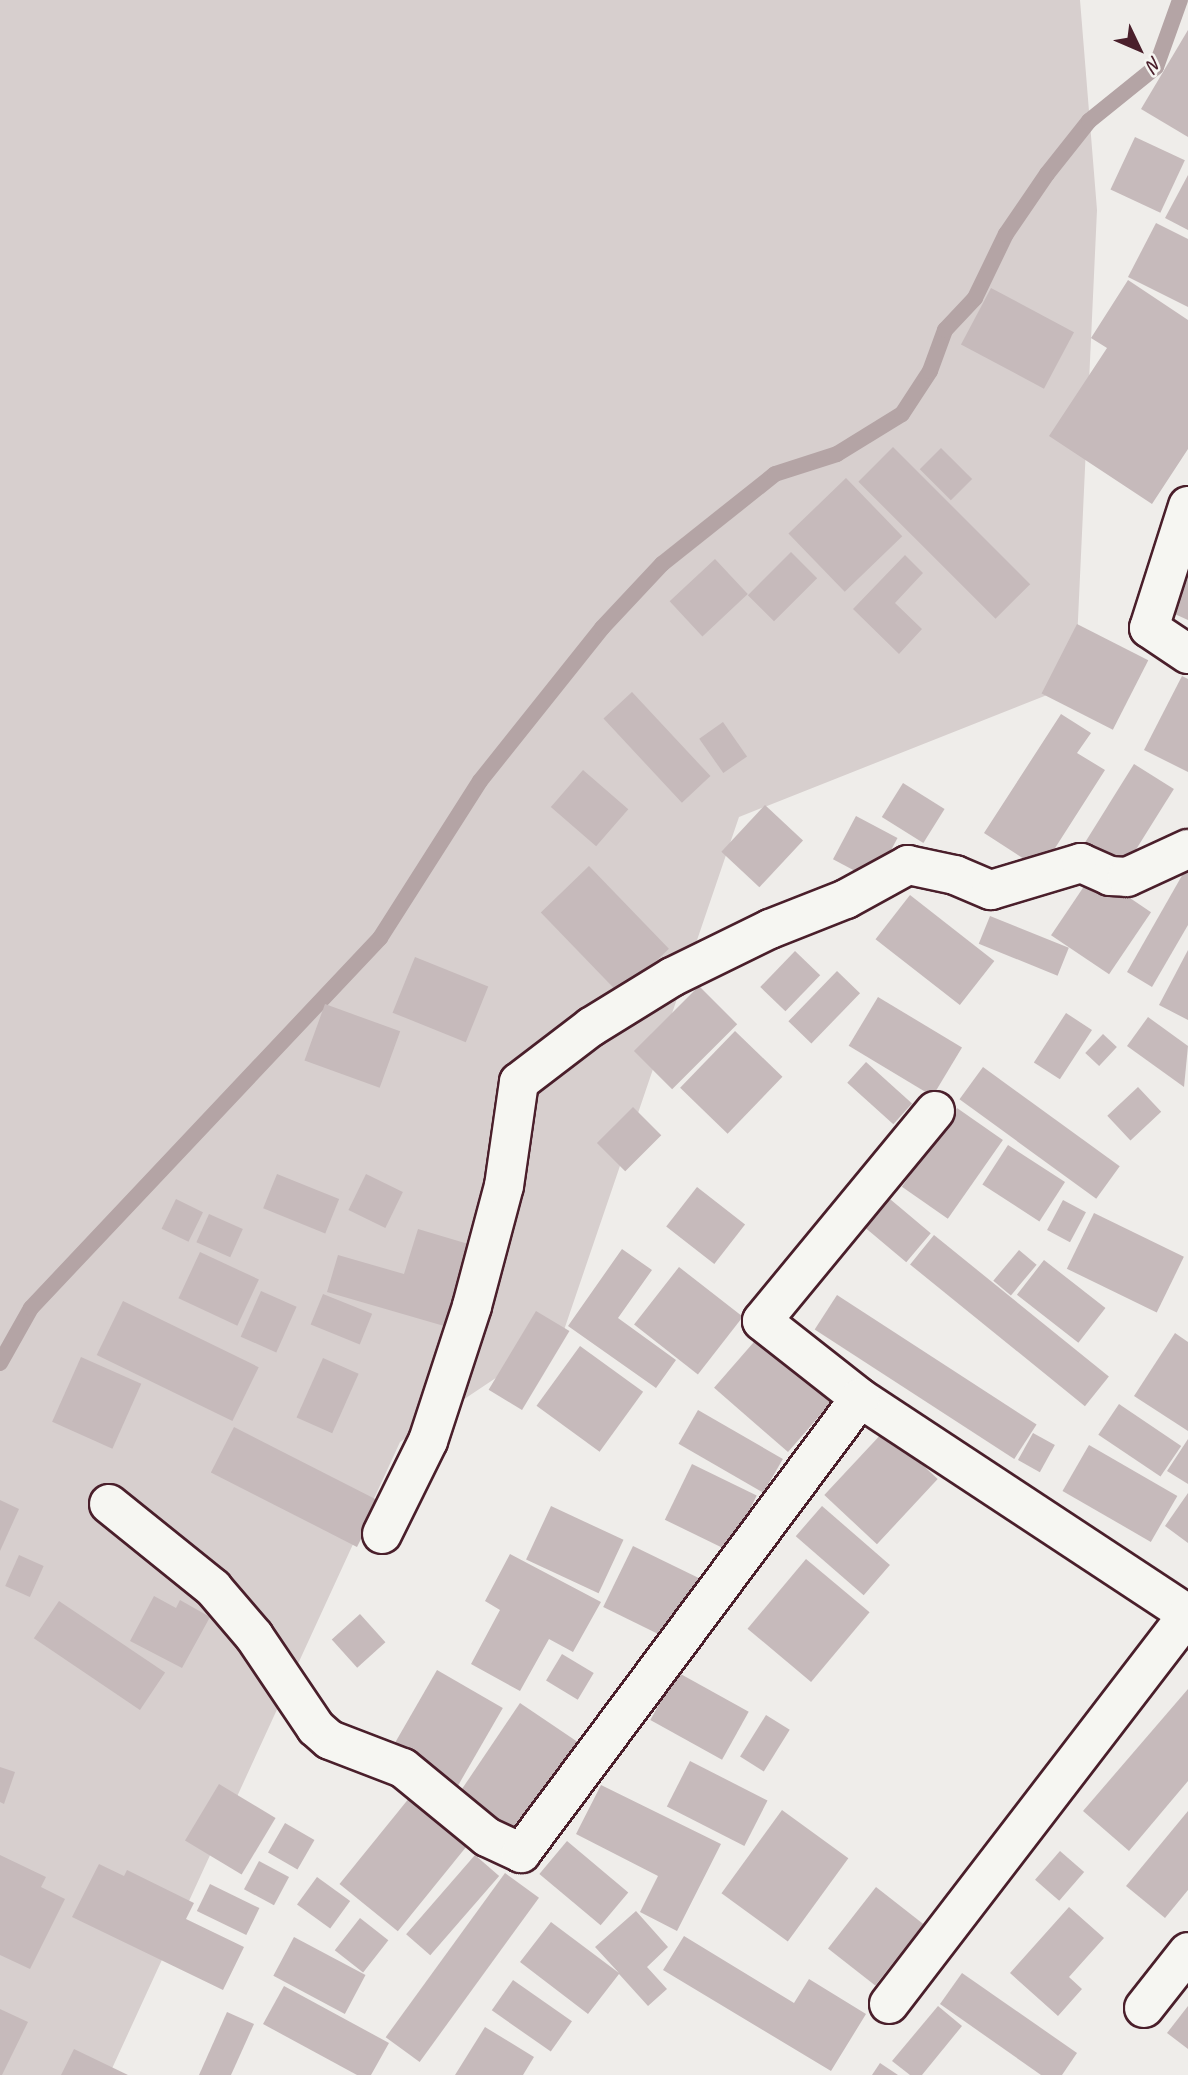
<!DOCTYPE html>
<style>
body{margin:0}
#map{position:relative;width:1188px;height:2075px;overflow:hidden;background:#efedea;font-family:Caveat,sans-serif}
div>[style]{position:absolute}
.green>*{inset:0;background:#d7cfce}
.stream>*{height:16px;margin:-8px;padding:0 8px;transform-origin:8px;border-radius:8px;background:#b4a4a5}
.building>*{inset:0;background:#c6babb;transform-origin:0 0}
.roads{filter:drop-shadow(2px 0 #4a1f2b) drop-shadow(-2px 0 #4a1f2b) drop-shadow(0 2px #4a1f2b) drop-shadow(0 -2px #4a1f2b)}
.street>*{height:38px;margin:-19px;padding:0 19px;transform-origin:19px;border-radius:19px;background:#f6f6f2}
span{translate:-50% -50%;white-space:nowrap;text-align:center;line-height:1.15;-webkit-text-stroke:7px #f6f6f2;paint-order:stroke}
.north{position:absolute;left:1104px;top:14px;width:70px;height:70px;-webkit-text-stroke:5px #f6f6f2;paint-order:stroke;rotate:134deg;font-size:19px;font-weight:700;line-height:28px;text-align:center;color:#4a1f2b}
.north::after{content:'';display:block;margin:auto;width:24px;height:32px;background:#4a1f2b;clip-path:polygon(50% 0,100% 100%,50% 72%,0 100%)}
</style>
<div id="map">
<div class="green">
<div style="clip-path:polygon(0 0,1080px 0,1097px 210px,1075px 684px,739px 817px,563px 1333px,400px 1442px,109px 2075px,0 2075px)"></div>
</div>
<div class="stream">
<div style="left:0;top:1363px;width:63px;rotate:-60.6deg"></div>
<div style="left:31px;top:1308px;width:509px;rotate:-46.67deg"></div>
<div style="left:380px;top:938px;width:186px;rotate:-57.5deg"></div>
<div style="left:480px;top:781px;width:196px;rotate:-51.4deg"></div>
<div style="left:602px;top:628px;width:88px;rotate:-46.8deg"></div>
<div style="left:662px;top:564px;width:144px;rotate:-38.5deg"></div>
<div style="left:775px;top:474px;width:65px;rotate:-17.9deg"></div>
<div style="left:837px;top:454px;width:76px;rotate:-31.6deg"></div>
<div style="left:902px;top:414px;width:51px;rotate:-56.9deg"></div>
<div style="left:930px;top:371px;width:44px;rotate:-69.9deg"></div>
<div style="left:945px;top:330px;width:44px;rotate:-46.8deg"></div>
<div style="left:975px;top:298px;width:71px;rotate:-64.2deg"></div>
<div style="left:1006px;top:234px;width:73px;rotate:-55.7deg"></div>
<div style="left:1047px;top:174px;width:68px;rotate:-51.6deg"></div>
<div style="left:1089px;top:121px;width:86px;rotate:-38.9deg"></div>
<div style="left:1156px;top:67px;width:71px;rotate:-70.3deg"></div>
</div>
<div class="building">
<div style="clip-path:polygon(1188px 30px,1188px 137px,1141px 109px)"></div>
<div style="left:1135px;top:137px;width:55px;height:58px;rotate:25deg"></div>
<div style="clip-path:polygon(1188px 175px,1188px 230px,1165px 218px)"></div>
<div style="clip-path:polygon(1156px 223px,1188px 239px,1188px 307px,1128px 277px)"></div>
<div style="clip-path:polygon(1128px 280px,1188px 320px,1188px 449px,1152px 504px,1049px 436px,1107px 348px,1091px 338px)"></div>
<div style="left:991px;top:288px;width:94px;height:64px;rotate:28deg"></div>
<div style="left:893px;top:447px;width:194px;height:49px;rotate:45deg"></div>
<div style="left:941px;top:448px;width:44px;height:30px;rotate:45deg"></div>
<div style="left:846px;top:478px;width:81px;height:80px;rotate:46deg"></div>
<div style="left:791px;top:552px;width:37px;height:61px;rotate:45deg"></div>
<div style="clip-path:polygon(905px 555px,923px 573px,895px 603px,922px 629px,899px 654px,853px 609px)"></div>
<div style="left:715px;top:559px;width:48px;height:62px;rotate:47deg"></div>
<div style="clip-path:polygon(1188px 563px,1188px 620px,1168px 611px)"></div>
<div style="left:1077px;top:624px;width:80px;height:78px;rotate:27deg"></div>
<div style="clip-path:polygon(1182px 676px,1188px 679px,1188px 772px,1144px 750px)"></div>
<div style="left:632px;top:692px;width:115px;height:39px;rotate:47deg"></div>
<div style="clip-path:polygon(1061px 714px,1091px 733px,1077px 753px,1105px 770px,1041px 870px,984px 833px)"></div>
<div style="left:723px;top:722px;width:42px;height:29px;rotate:55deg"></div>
<div style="left:1134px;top:764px;width:47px;height:101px;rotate:32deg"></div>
<div style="left:583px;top:770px;width:60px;height:49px;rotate:41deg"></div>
<div style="left:903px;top:783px;width:49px;height:40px;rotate:32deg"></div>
<div style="left:765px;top:805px;width:52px;height:64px;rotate:43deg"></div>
<div style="left:856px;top:816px;width:47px;height:49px;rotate:28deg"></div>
<div style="clip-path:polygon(1188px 865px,1188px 925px,1152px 987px,1127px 972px)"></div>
<div style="left:589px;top:866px;width:115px;height:67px;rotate:46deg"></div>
<div style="left:1093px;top:873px;width:70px;height:75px;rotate:34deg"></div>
<div style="left:910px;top:895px;width:107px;height:56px;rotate:38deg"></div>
<div style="left:990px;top:916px;width:85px;height:30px;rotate:22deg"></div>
<div style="clip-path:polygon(1188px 950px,1188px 1020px,1159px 1005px)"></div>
<div style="left:795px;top:951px;width:35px;height:50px;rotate:44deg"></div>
<div style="left:415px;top:957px;width:79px;height:60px;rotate:22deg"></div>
<div style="left:837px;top:971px;width:32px;height:70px;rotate:44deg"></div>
<div style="left:699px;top:986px;width:54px;height:92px;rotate:45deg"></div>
<div style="left:878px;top:997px;width:98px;height:57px;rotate:31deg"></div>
<div style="left:325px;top:1004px;width:80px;height:60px;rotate:20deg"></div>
<div style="left:1066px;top:1013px;width:31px;height:59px;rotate:33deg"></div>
<div style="clip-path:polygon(1148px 1017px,1188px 1046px,1184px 1087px,1127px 1046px)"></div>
<div style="left:735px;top:1031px;width:66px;height:79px;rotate:44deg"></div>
<div style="left:1103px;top:1034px;width:19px;height:26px;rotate:43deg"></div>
<div style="left:866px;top:1062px;width:62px;height:28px;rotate:42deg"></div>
<div style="left:983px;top:1067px;width:169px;height:40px;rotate:36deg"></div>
<div style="left:1138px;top:1087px;width:34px;height:42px;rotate:47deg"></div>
<div style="left:633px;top:1107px;width:40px;height:51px;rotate:45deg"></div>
<div style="left:957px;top:1108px;width:56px;height:96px;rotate:35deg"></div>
<div style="left:1008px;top:1145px;width:68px;height:47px;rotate:33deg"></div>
<div style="left:277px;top:1174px;width:67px;height:37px;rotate:22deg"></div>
<div style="left:366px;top:1174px;width:41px;height:40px;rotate:26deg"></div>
<div style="left:697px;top:1187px;width:61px;height:50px;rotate:38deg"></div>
<div style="left:884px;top:1194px;width:61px;height:38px;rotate:40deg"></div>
<div style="left:176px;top:1199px;width:30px;height:33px;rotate:26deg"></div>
<div style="left:1063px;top:1200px;width:26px;height:34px;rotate:28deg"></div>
<div style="left:1094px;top:1213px;width:100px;height:62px;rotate:26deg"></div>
<div style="left:209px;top:1214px;width:37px;height:31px;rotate:24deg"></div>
<div style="clip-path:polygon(418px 1229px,475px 1246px,451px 1328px,327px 1292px,338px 1255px,404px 1274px)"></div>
<div style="left:934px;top:1235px;width:225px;height:38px;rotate:39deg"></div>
<div style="clip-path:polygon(622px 1249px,652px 1270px,618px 1318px,676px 1360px,656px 1388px,568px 1326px)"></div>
<div style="left:1019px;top:1250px;width:23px;height:40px;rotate:40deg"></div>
<div style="left:200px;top:1252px;width:65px;height:51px;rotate:25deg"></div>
<div style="left:1044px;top:1260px;width:78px;height:44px;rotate:38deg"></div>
<div style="left:679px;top:1267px;width:81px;height:73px;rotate:38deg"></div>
<div style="left:261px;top:1291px;width:39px;height:50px;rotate:24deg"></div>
<div style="left:323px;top:1294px;width:53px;height:33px;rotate:22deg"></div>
<div style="left:837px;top:1295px;width:238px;height:41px;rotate:33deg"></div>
<div style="left:123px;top:1301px;width:151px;height:60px;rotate:26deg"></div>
<div style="left:536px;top:1311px;width:39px;height:92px;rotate:31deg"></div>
<div style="clip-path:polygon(1175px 1333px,1188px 1342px,1188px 1431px,1134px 1396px)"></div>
<div style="left:760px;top:1335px;width:98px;height:70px;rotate:41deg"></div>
<div style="left:580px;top:1346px;width:78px;height:74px;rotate:36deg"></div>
<div style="left:81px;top:1357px;width:66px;height:71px;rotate:24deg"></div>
<div style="left:323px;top:1358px;width:39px;height:65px;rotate:24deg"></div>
<div style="left:1119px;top:1404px;width:75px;height:37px;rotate:34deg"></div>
<div style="left:698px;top:1410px;width:98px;height:39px;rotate:30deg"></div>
<div style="left:234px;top:1427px;width:164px;height:51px;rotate:27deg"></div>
<div style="left:885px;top:1430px;width:72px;height:89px;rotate:43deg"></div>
<div style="left:1033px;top:1433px;width:25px;height:31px;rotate:29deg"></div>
<div style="clip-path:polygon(1188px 1439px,1188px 1484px,1167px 1471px)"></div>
<div style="left:1089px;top:1445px;width:102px;height:53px;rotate:30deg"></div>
<div style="left:692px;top:1464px;width:72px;height:62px;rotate:26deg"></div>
<div style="clip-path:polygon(1188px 1493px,1188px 1543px,1165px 1526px)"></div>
<div style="clip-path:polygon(0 1500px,19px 1509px,0 1551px)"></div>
<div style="left:551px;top:1506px;width:80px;height:59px;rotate:25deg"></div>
<div style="left:822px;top:1506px;width:90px;height:40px;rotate:41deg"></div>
<div style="left:633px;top:1546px;width:76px;height:68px;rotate:26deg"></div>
<div style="clip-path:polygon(510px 1554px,601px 1602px,573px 1652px,549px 1639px,520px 1691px,471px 1664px,500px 1610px,485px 1601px)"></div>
<div style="left:19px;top:1555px;width:27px;height:34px;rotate:24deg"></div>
<div style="left:806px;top:1559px;width:83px;height:91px;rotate:40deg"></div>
<div style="clip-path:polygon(154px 1596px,176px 1608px,180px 1600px,210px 1617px,182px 1668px,130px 1641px)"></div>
<div style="left:59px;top:1601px;width:128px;height:45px;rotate:34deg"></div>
<div style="left:360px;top:1614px;width:38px;height:38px;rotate:48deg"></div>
<div style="left:562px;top:1654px;width:37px;height:31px;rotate:31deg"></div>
<div style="left:437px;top:1670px;width:76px;height:92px;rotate:30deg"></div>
<div style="left:677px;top:1672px;width:82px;height:55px;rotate:29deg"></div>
<div style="clip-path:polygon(1188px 1689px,1188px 1781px,1129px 1851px,1083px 1811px)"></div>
<div style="left:520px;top:1703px;width:79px;height:118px;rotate:34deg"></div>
<div style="left:766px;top:1715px;width:28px;height:49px;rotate:32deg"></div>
<div style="left:690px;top:1761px;width:87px;height:51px;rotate:27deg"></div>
<div style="clip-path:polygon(0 1767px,15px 1772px,4px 1804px,0 1802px)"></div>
<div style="left:219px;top:1784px;width:66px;height:66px;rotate:31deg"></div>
<div style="clip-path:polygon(601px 1785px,721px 1844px,677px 1931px,640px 1912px,658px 1876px,576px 1834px)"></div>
<div style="left:410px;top:1797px;width:75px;height:112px;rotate:39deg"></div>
<div style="left:782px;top:1810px;width:82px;height:103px;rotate:36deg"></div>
<div style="clip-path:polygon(1188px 1811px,1188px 1890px,1165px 1918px,1126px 1886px)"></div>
<div style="left:285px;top:1823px;width:34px;height:34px;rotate:30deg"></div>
<div style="left:567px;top:1841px;width:80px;height:43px;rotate:40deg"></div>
<div style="left:1060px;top:1851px;width:32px;height:38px;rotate:41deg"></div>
<div style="clip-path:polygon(0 1855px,46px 1877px,41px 1887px,65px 1899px,30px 1969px,0 1955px)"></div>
<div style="left:475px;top:1855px;width:32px;height:105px;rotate:41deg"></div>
<div style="left:259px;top:1861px;width:34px;height:32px;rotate:28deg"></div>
<div style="clip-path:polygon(99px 1864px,124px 1876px,127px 1870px,194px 1903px,186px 1919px,244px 1947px,223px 1990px,72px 1917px)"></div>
<div style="left:505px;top:1873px;width:42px;height:203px;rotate:36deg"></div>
<div style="left:317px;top:1877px;width:41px;height:34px;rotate:36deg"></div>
<div style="left:210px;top:1884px;width:55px;height:30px;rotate:26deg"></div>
<div style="left:876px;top:1887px;width:60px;height:78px;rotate:38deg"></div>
<div style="clip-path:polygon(1069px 1907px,1104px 1938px,1069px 1977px,1082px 1989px,1058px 2016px,1010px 1973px)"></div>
<div style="clip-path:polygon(636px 1911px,668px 1947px,647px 1967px,667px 1989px,648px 2006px,619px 1974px,588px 2014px,520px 1962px,551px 1922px,619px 1973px,595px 1947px)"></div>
<div style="left:360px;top:1918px;width:36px;height:41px;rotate:38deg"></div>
<div style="clip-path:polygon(684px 1936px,794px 2003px,809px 1979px,866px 2014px,831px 2071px,663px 1970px)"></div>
<div style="left:294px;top:1937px;width:81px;height:44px;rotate:28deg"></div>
<div style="clip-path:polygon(962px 1973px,1077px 2053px,1062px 2075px,1041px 2075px,940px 2004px)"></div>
<div style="left:513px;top:1980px;width:72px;height:37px;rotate:35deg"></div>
<div style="clip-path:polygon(284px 1986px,389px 2043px,371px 2075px,357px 2075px,263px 2024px)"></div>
<div style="clip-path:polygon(938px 2006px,962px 2026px,922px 2075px,910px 2075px,892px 2061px)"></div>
<div style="clip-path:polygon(1188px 2006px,1188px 2049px,1167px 2033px)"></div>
<div style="clip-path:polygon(0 2009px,28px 2022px,2px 2075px,0 2075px)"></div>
<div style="clip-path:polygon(227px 2012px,254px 2024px,231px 2075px,199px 2075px)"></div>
<div style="clip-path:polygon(485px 2027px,534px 2057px,523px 2075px,455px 2075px)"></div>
<div style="clip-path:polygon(74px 2049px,128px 2075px,61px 2075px)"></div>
<div style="clip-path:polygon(880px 2063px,898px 2075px,872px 2075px)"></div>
</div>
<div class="roads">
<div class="street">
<div style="left:1188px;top:506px;width:128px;rotate:107.7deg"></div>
<div style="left:1149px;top:628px;width:47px;rotate:33.7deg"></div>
<div style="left:935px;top:1111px;width:272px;rotate:129.5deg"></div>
<div style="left:762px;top:1321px;width:125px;rotate:38.2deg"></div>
<div style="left:860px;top:1398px;width:393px;rotate:33.4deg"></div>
<div style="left:109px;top:1504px;width:134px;rotate:38.9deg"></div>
<div style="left:213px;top:1588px;width:63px;rotate:49.5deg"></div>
<div style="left:254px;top:1636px;width:111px;rotate:56deg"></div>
<div style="left:316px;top:1728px;width:18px;rotate:41deg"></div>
<div style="left:330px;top:1740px;width:78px;rotate:21deg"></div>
<div style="left:403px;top:1768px;width:109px;rotate:39.4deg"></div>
<div style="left:487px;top:1837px;width:38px;rotate:25deg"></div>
<div style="left:521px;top:1853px;width:567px;rotate:-53.31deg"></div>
<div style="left:382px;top:1534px;width:104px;rotate:-63.7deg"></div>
<div style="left:428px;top:1441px;width:142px;rotate:-71.9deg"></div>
<div style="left:472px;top:1306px;width:124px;rotate:-75.1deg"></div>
<div style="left:504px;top:1186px;width:105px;rotate:-81.8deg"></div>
<div style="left:519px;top:1082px;width:91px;rotate:-37.4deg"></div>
<div style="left:591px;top:1027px;width:95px;rotate:-31.7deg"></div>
<div style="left:672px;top:977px;width:109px;rotate:-26.1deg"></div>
<div style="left:770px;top:929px;width:82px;rotate:-21.5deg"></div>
<div style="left:846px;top:899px;width:71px;rotate:-28.7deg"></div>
<div style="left:908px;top:865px;width:48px;rotate:12deg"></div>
<div style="left:955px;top:875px;width:39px;rotate:23deg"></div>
<div style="left:991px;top:890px;width:94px;rotate:-16.7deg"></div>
<div style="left:1081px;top:863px;width:32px;rotate:24deg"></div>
<div style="left:1110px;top:876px;width:17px;rotate:3deg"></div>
<div style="left:1127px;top:877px;width:67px;rotate:-24.7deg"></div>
<div style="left:889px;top:2004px;width:491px;rotate:-52.5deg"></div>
<div style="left:1144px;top:2008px;width:71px;rotate:-51.8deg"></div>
</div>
</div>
<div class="north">N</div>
</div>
